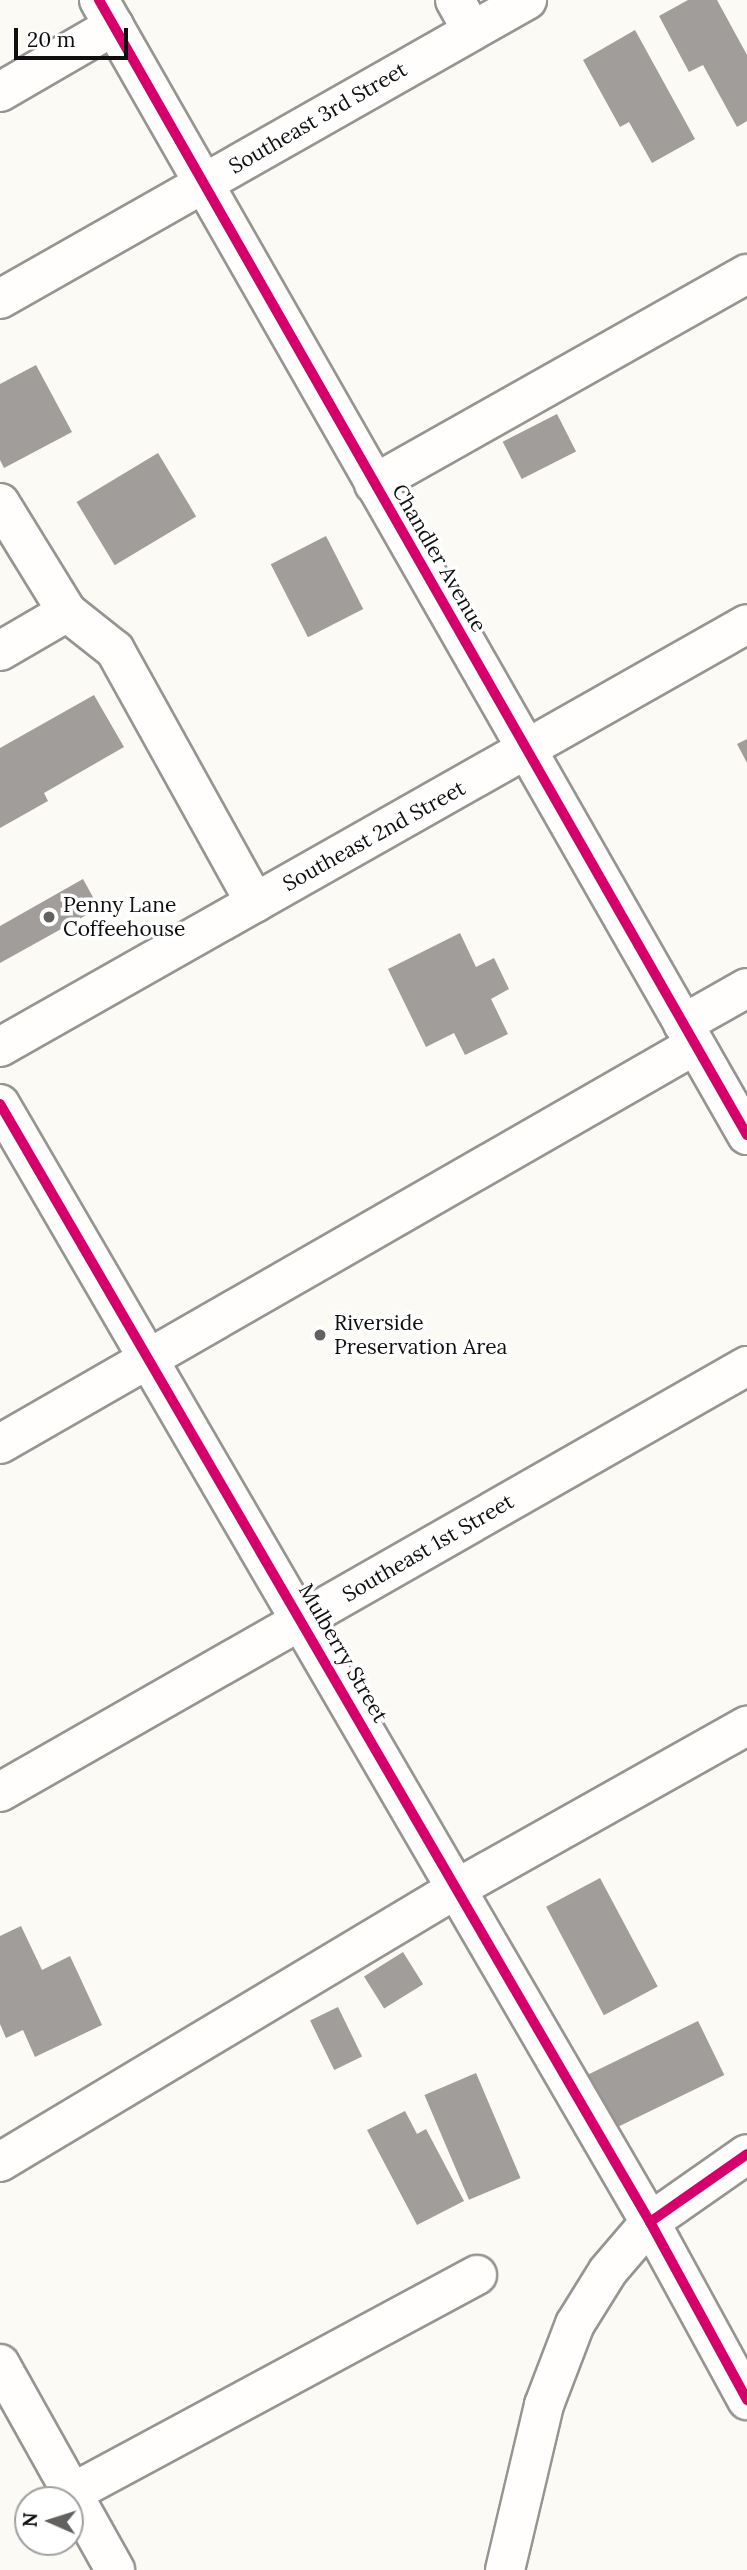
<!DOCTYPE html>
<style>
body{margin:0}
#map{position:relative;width:747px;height:2570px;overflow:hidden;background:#fcfaf4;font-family:Lora,serif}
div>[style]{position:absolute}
.building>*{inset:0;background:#a09d9a;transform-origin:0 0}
.roads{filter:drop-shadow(2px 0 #969592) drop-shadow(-2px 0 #969592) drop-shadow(0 2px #969592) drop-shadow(0 -2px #969592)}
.minor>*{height:38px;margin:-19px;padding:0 19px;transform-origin:19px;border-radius:19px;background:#fffefd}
.cycleway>*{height:10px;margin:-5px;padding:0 5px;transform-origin:5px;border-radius:5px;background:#d6006c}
.dots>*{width:19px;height:19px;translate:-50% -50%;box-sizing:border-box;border:4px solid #fff;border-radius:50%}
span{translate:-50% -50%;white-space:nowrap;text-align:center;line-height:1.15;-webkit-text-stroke:7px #fff;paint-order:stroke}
.street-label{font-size:21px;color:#0f0f0f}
.poi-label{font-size:21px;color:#0f0f0f}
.left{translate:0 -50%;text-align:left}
.north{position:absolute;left:14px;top:2486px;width:70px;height:70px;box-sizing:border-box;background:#fff;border:2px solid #9f9f9f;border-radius:50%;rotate:273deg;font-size:19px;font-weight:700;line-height:28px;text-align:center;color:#0f0f0f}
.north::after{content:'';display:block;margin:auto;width:24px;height:32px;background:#62615f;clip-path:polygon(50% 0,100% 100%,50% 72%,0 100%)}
.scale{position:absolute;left:14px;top:28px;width:114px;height:32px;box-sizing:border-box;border:4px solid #0f0f0f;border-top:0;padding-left:9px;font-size:21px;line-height:24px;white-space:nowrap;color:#0f0f0f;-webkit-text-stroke:5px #fff;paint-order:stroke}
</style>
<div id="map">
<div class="building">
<div style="clip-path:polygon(688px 0,717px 0,747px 55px,747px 121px,737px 127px,703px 65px,689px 72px,659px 16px)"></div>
<div style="clip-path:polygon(635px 30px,695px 139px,652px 163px,629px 122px,620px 127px,583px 60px)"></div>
<div style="clip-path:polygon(36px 365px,72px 432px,4px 468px,0 460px,0 384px)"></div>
<div style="left:557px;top:414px;width:42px;height:61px;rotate:63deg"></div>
<div style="left:158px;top:453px;width:74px;height:95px;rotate:59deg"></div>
<div style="left:326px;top:536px;width:82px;height:62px;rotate:63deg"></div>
<div style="clip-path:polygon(94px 695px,124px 747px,44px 793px,48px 801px,0 828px,0 748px)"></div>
<div style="clip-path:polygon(747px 739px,747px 763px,737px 744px)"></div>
<div style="clip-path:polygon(83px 879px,99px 908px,0 963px,0 926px)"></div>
<div style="clip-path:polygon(460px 933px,476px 967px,494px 958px,509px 989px,491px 999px,508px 1034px,465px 1055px,454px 1033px,426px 1047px,388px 969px)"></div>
<div style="left:600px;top:1878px;width:123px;height:61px;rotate:62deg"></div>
<div style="clip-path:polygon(21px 1926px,42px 1970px,70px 1956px,102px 2025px,35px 2057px,23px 2030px,6px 2038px,0 2024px,0 1936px)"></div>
<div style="left:403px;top:1952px;width:38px;height:46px;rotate:58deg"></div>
<div style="left:338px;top:2007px;width:55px;height:31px;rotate:64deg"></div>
<div style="left:698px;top:2021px;width:60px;height:125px;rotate:64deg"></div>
<div style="left:476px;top:2073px;width:114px;height:56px;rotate:67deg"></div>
<div style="clip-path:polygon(405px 2111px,417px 2134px,426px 2129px,464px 2201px,417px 2225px,367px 2130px)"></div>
</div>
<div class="roads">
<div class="minor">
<div style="left:99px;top:0;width:1307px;rotate:60.28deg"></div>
<div style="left:455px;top:0;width:35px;rotate:61deg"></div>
<div style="left:0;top:92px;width:132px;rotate:-30.1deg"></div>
<div style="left:0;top:299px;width:606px;rotate:-29.57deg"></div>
<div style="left:374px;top:484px;width:428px;rotate:-29.4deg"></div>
<div style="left:0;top:503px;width:128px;rotate:58.4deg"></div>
<div style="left:67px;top:612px;width:61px;rotate:38.4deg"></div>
<div style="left:115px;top:650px;width:289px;rotate:61deg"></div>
<div style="left:0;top:651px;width:78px;rotate:-30.2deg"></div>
<div style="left:683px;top:1024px;width:73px;rotate:-29.4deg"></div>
<div style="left:0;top:1047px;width:858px;rotate:-29.52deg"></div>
<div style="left:0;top:1104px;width:1293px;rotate:59.83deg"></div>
<div style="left:650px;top:2222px;width:203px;rotate:61.4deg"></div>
<div style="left:0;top:1444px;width:801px;rotate:-29.86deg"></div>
<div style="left:0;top:1792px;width:860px;rotate:-29.7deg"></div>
<div style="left:0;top:2162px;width:531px;rotate:-30.91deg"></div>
<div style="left:456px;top:1889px;width:334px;rotate:-29.3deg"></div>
<div style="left:0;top:2364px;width:236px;rotate:60.8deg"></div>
<div style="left:72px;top:2493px;width:460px;rotate:-28.3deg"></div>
<div style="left:505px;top:2570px;width:170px;rotate:-76.7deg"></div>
<div style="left:544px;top:2405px;width:87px;rotate:-69.1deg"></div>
<div style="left:575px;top:2324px;width:62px;rotate:-58.1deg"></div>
<div style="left:608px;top:2271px;width:65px;rotate:-49.4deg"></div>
<div style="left:650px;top:2222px;width:118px;rotate:-35deg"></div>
</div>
</div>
<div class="cycleway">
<div style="left:99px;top:0;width:1307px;rotate:60.28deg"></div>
<div style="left:0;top:1104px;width:1293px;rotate:59.83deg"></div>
<div style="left:650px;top:2222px;width:203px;rotate:61.4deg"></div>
<div style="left:650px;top:2222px;width:118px;rotate:-35deg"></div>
</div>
<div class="dots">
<div style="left:49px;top:917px;background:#62615f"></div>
<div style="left:320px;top:1335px;background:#62615f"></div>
</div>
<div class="street-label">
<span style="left:318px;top:118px;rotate:-30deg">Southeast 3rd Street</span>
<span style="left:439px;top:558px;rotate:60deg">Chandler Avenue</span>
<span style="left:374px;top:836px;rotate:-29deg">Southeast 2nd Street</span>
<span style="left:428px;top:1548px;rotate:-30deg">Southeast 1st Street</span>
<span style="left:343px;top:1653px;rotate:60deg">Mulberry Street</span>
</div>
<div class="poi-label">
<span class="left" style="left:63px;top:917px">Penny Lane<br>Coffeehouse</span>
<span class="left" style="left:334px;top:1335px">Riverside<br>Preservation Area</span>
</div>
<div class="north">N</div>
<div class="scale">20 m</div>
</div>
